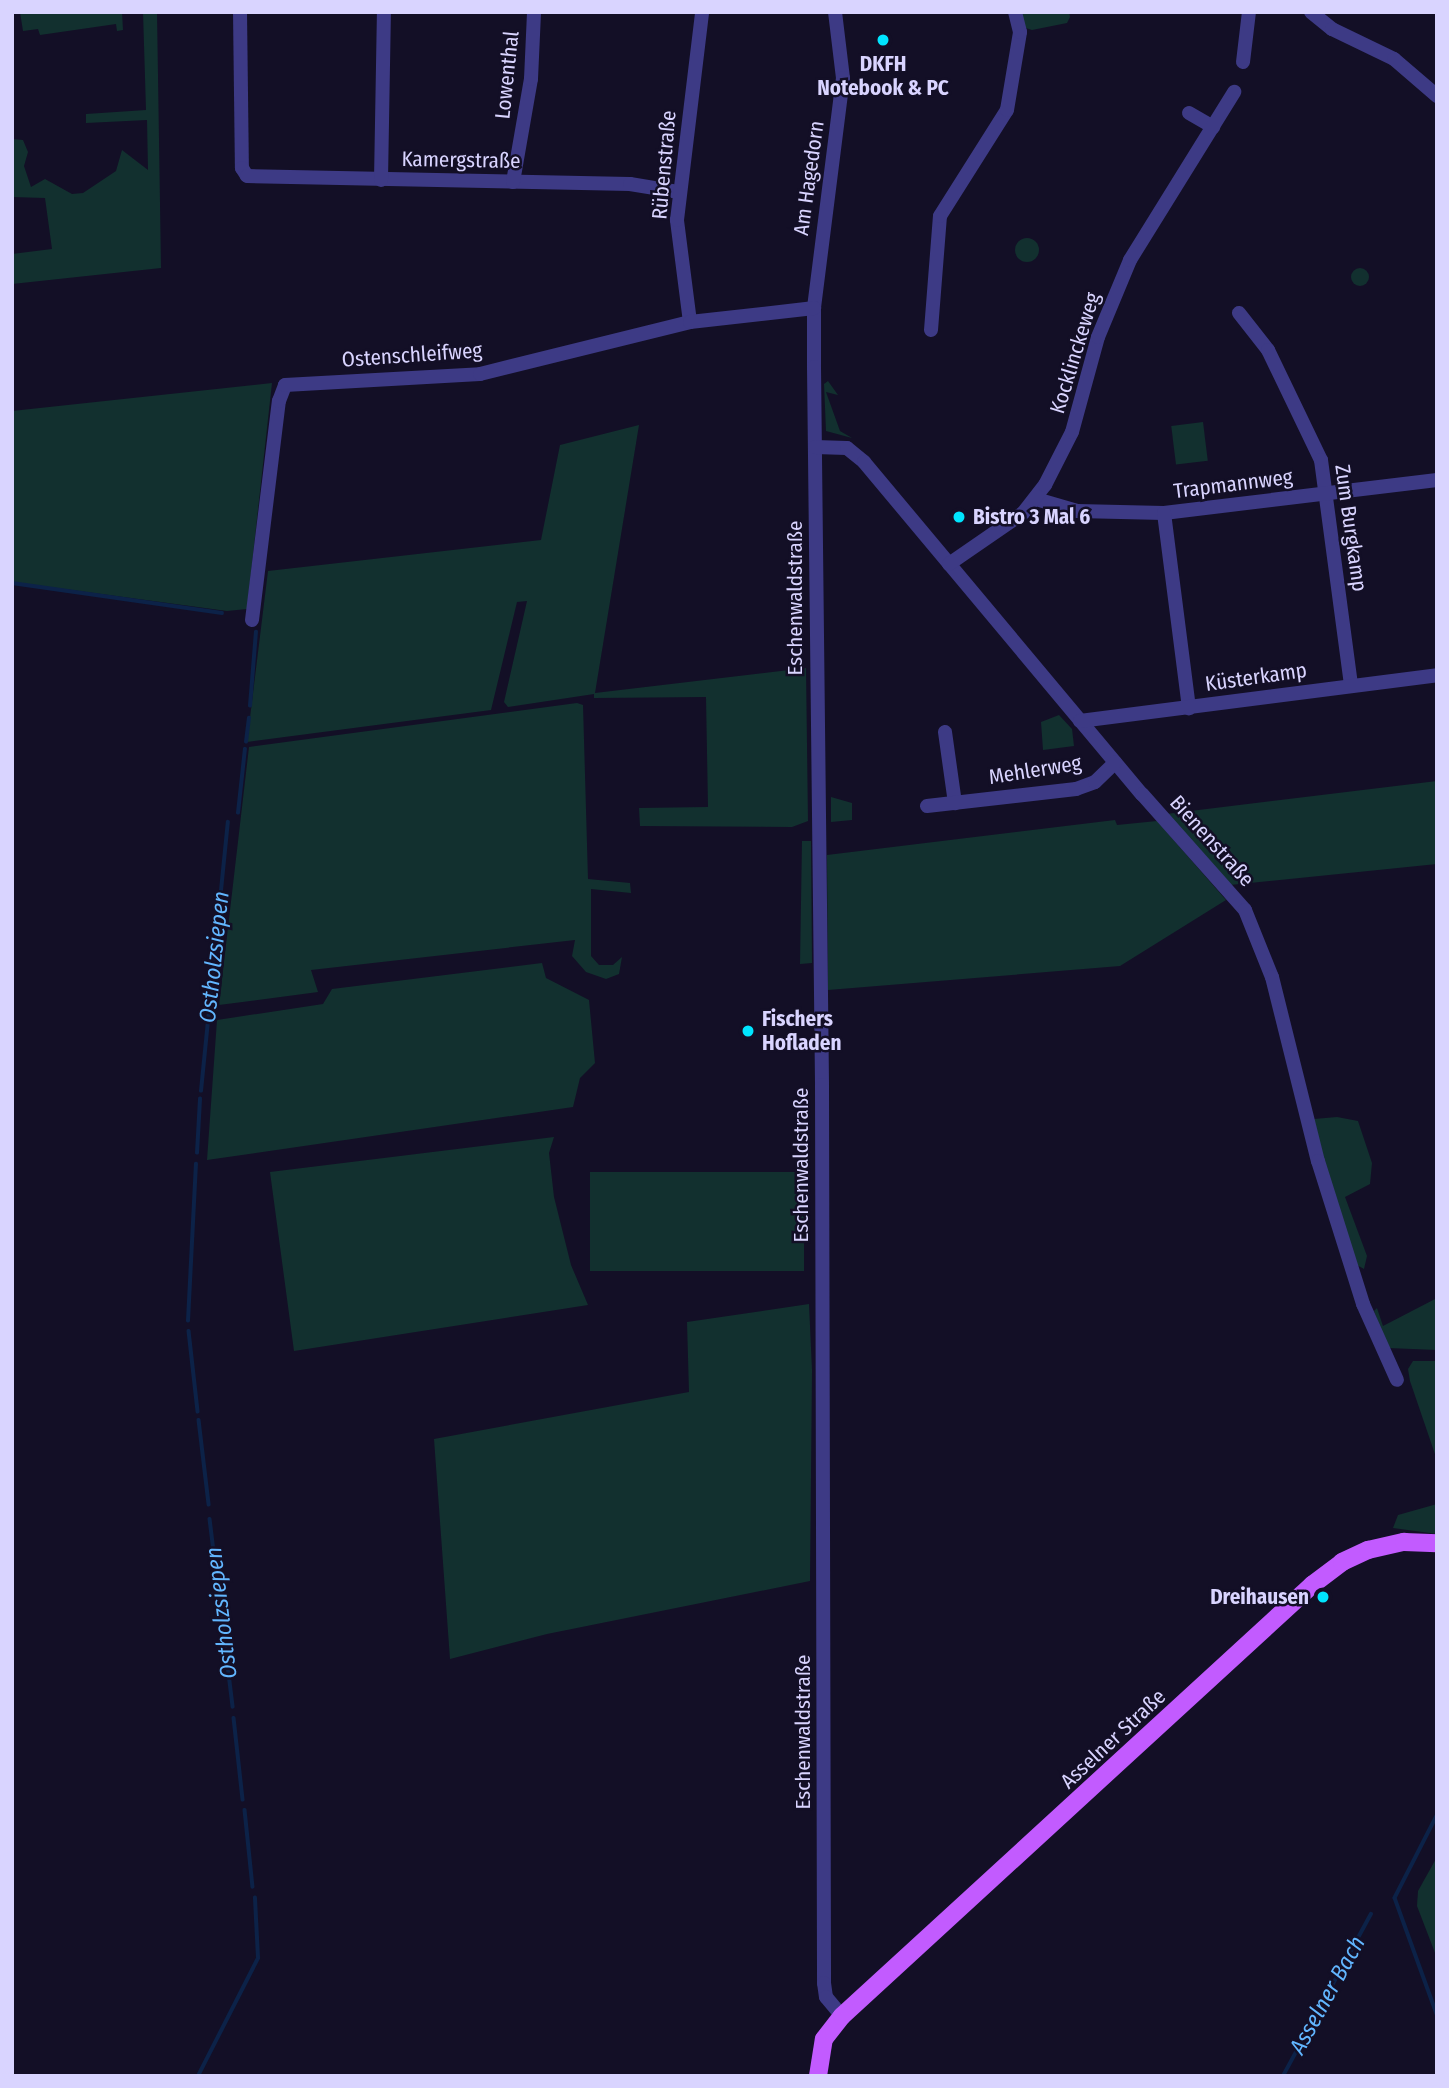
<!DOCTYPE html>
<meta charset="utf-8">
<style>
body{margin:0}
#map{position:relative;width:1449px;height:2088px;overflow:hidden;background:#130f26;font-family:"Fira Sans Condensed",sans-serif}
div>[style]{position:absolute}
.green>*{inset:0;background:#12302f;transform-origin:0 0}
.round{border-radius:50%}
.stream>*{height:3.5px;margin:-1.75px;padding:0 1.75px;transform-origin:1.75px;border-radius:1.75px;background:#0c2248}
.minor>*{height:14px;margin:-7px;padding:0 7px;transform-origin:7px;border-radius:7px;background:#3d3a85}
.major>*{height:18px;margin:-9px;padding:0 9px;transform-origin:9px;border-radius:9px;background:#c25bff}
.dots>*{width:19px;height:19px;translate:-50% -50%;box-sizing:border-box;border:4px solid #130f26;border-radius:50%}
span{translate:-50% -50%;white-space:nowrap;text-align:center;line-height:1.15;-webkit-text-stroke:5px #130f26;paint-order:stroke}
.poi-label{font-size:21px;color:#d9d4ff;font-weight:700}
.left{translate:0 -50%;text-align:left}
.right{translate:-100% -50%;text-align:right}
.street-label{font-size:21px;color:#d9d4ff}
.water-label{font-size:23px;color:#62b6ff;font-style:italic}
.frame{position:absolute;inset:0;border:14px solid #d9d4ff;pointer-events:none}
</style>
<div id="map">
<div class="green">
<div style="clip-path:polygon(20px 12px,122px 12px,123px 30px,117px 31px,116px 24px,40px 35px,38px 29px,23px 31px)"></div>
<div style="clip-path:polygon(143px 12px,157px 12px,161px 268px,12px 284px,12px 254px,52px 249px,45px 198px,12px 197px,12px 139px,23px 140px,28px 152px,24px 166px,31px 187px,45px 179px,72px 194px,83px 193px,116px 171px,122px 150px,148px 170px,147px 120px,86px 123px,86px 114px,146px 110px)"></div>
<div style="clip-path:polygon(1019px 12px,1069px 12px,1070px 17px,1067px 23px,1032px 30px,1023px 27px)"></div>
<div class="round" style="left:1015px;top:238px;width:24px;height:24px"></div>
<div class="round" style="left:1351px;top:268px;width:18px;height:18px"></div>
<div style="clip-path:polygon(828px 381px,838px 395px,826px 392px,840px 431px,852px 438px,826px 431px,824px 384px)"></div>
<div style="clip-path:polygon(272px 383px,247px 609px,227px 611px,12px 582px,12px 411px)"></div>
<div style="left:1203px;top:422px;width:39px;height:32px;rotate:83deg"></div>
<div style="clip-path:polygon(639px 425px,595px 693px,806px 668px,808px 821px,792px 827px,640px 826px,639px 808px,708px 807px,706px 697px,594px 698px,594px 694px,508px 707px,504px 702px,527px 601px,517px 602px,491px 710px,247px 742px,268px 571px,541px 540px,560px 445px)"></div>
<div style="clip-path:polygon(577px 703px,583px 705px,588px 879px,630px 883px,631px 893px,591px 889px,591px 956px,599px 965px,613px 965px,622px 957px,619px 974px,606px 979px,586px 972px,572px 956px,575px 940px,311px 970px,318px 992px,219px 1005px,249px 747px)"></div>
<div style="clip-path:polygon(1059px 715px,1072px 729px,1074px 746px,1043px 750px,1041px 722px)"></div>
<div style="clip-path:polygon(1437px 781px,1437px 864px,1230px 885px,1166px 814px)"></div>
<div style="clip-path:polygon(831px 797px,852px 803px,852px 820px,831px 822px)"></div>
<div style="clip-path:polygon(1115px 820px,1117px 825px,1157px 821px,1226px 900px,1120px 966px,828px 990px,827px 855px)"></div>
<div style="clip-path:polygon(802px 841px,811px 841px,812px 963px,800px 964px)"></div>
<div style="clip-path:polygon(542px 963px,546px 978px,589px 1000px,595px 1063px,580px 1078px,573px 1107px,207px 1160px,217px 1020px,323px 1004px,332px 989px)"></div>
<div style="clip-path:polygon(1337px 1117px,1358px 1121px,1372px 1163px,1370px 1184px,1345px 1197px,1367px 1256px,1364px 1269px,1355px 1264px,1332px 1195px,1314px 1119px)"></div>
<div style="clip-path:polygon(554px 1137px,549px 1153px,554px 1197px,571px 1265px,588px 1305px,294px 1351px,270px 1172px)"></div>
<div style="left:804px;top:1172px;width:99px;height:214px;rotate:90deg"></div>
<div style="clip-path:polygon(1437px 1298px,1437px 1350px,1388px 1348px,1374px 1311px,1377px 1308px,1383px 1326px)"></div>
<div style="clip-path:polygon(809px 1304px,812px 1370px,810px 1581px,547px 1634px,450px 1659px,434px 1439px,689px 1392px,687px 1322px)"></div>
<div style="clip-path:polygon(1413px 1361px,1437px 1361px,1437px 1460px,1410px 1381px,1408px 1369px)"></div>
<div style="clip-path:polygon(1437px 1504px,1437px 1534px,1393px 1528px,1398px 1515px)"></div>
<div style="clip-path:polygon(1437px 1857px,1437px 1958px,1417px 1906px,1418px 1891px)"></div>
</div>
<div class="stream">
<div style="left:12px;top:583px;width:212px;rotate:8.1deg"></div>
<div style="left:250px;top:706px;width:74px;rotate:-85.4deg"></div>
<div style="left:246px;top:742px;width:24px;rotate:-83deg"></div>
<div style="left:238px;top:813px;width:64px;rotate:-83.8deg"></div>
<div style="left:201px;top:1091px;width:270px;rotate:-84.3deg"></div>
<div style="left:197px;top:1153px;width:54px;rotate:-86.8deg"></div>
<div style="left:188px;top:1321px;width:157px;rotate:-87.1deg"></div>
<div style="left:189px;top:1331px;width:81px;rotate:83.6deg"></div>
<div style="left:199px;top:1420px;width:85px;rotate:83.2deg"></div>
<div style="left:210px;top:1519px;width:189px;rotate:83deg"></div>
<div style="left:234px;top:1718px;width:82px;rotate:83.7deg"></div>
<div style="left:245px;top:1810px;width:77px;rotate:84.1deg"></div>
<div style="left:1437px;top:1816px;width:92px;rotate:117.1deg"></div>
<div style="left:1395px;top:1898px;width:123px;rotate:70.1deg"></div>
<div style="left:198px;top:2076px;width:132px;rotate:-63deg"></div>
<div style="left:258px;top:1958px;width:60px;rotate:-92.9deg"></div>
<div style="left:1283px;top:2076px;width:184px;rotate:-61.5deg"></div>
</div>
<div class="minor">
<div style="left:240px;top:12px;width:156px;rotate:89.3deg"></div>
<div style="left:242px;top:168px;width:9px;rotate:58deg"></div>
<div style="left:247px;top:176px;width:383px;rotate:1.2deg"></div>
<div style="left:630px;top:184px;width:50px;rotate:9.3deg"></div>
<div style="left:835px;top:12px;width:66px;rotate:83.1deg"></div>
<div style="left:843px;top:78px;width:232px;rotate:97.2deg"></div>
<div style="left:814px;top:308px;width:59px;rotate:90deg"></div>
<div style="left:814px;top:367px;width:718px;rotate:89.36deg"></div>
<div style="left:822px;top:1085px;width:898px;rotate:89.87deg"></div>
<div style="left:824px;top:1983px;width:14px;rotate:82deg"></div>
<div style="left:826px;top:1997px;width:25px;rotate:50deg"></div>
<div style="left:1311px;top:12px;width:27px;rotate:39deg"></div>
<div style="left:1332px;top:29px;width:69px;rotate:25.8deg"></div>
<div style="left:1394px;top:59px;width:57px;rotate:40.7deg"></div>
<div style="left:1243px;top:62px;width:50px;rotate:-83.2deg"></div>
<div style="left:1189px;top:113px;width:28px;rotate:30deg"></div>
<div style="left:381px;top:180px;width:168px;rotate:-89deg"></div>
<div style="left:513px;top:182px;width:105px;rotate:-80.1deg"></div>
<div style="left:531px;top:79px;width:67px;rotate:-87.4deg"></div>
<div style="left:1239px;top:313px;width:47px;rotate:51.9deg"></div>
<div style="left:1268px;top:350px;width:122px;rotate:64.3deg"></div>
<div style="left:1321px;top:460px;width:228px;rotate:82.4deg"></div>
<div style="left:690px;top:322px;width:103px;rotate:-97.3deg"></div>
<div style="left:677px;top:220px;width:209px;rotate:-83.1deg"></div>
<div style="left:931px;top:330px;width:114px;rotate:-85.5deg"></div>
<div style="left:940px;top:216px;width:125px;rotate:-57.7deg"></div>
<div style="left:1007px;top:110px;width:79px;rotate:-80.5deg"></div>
<div style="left:1020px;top:32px;width:21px;rotate:-104deg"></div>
<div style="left:815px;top:447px;width:32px;rotate:2deg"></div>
<div style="left:847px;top:448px;width:22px;rotate:39deg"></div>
<div style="left:864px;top:462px;width:433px;rotate:50.1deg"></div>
<div style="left:1142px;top:794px;width:155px;rotate:48.4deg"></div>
<div style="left:1245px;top:910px;width:72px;rotate:68.1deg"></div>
<div style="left:1272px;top:977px;width:190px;rotate:76deg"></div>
<div style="left:1318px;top:1161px;width:150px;rotate:72.5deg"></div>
<div style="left:1363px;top:1304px;width:83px;rotate:65.9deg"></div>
<div style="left:1036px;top:499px;width:43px;rotate:16.3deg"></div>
<div style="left:1077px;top:511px;width:87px;rotate:1.3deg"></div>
<div style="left:1164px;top:513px;width:275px;rotate:-6.9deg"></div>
<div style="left:1164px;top:513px;width:197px;rotate:82.7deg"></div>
<div style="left:949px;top:564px;width:90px;rotate:-34.6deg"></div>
<div style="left:1023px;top:513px;width:36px;rotate:-52deg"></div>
<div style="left:1045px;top:485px;width:59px;rotate:-63deg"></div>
<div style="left:1072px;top:432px;width:98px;rotate:-74.7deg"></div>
<div style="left:1098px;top:337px;width:83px;rotate:-67.4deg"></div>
<div style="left:1130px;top:260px;width:198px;rotate:-58.2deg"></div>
<div style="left:252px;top:620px;width:221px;rotate:-83deg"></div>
<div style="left:279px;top:401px;width:17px;rotate:-69deg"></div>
<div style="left:285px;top:385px;width:195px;rotate:-3.2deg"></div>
<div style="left:480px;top:374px;width:216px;rotate:-13.9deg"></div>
<div style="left:690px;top:322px;width:125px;rotate:-6.4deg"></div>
<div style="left:1080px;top:721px;width:360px;rotate:-7.3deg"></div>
<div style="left:945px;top:732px;width:72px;rotate:82deg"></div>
<div style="left:927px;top:806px;width:150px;rotate:-6.5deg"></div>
<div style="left:1076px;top:789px;width:20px;rotate:-20deg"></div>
<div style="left:1095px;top:782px;width:28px;rotate:-44deg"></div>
</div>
<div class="major">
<div style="left:818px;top:2076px;width:37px;rotate:-81deg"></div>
<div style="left:824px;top:2039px;width:29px;rotate:-52deg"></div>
<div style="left:842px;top:2016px;width:638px;rotate:-42.52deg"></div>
<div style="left:1312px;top:1585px;width:38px;rotate:-37deg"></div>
<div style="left:1342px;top:1562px;width:29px;rotate:-25deg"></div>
<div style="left:1368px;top:1550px;width:37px;rotate:-13deg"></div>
<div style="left:1404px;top:1542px;width:33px;rotate:2deg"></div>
</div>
<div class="dots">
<div style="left:883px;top:40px;background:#00e5ff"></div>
<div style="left:959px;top:517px;background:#00e5ff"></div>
<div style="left:748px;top:1031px;background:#00e5ff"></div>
<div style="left:1323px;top:1597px;background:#00e5ff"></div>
</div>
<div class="poi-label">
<span style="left:883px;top:76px">DKFH<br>Notebook &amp; PC</span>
<span class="left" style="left:973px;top:517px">Bistro 3 Mal 6</span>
<span class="left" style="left:762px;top:1031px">Fischers<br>Hofladen</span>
<span class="right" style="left:1309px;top:1597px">Dreihausen</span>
</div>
<div class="street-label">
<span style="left:507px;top:75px;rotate:-84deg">Lowenthal</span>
<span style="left:461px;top:160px;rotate:1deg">Kamergstraße</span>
<span style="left:664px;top:165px;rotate:-85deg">Rübenstraße</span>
<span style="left:809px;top:178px;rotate:-82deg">Am Hagedorn</span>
<span style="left:1075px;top:353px;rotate:-73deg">Kocklinckeweg</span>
<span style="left:412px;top:355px;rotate:-4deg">Ostenschleifweg</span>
<span style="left:1233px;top:484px;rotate:-7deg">Trapmannweg</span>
<span style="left:1351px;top:528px;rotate:82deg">Zum Burgkamp</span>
<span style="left:795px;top:598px;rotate:-90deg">Eschenwaldstraße</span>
<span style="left:1256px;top:677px;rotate:-8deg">Küsterkamp</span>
<span style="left:1035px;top:770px;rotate:-9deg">Mehlerweg</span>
<span style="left:1212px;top:841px;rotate:48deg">Bienenstraße</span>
<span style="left:801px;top:1165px;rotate:-90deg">Eschenwaldstraße</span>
<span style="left:803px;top:1732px;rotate:-90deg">Eschenwaldstraße</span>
<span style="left:1113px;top:1739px;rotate:-43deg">Asselner Straße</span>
</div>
<div class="water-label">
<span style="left:214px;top:957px;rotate:-84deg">Ostholzsiepen</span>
<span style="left:221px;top:1613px;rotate:-97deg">Ostholzsiepen</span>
<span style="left:1327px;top:1995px;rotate:-61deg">Asselner Bach</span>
</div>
<div class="frame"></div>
</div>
